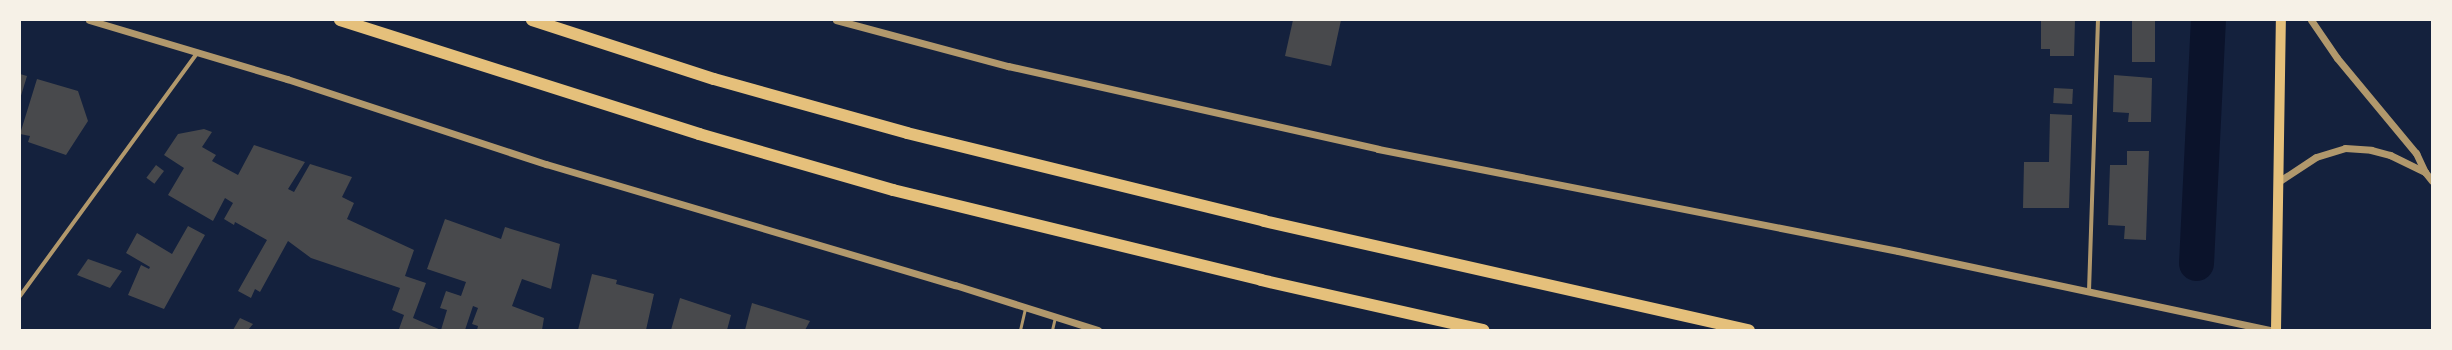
<!DOCTYPE html>
<style>
body{margin:0}
#map{position:relative;width:2452px;height:350px;overflow:hidden;background:#14213d;font-family:"Times New Roman",serif}
div>[style]{position:absolute}
.canal>*{height:35px;margin:-17.5px;padding:0 17.5px;transform-origin:17.5px;border-radius:17.5px;background:#0b132b}
.building>*{inset:0;background:#48494c;transform-origin:0 0}
.service>*{height:3px;margin:-1.5px;padding:0 1.5px;transform-origin:1.5px;border-radius:1.5px;background:#b1986c}
.minor>*{height:4px;margin:-2px;padding:0 2px;transform-origin:2px;border-radius:2px;background:#b1986c}
.tertiary>*{height:7px;margin:-3.5px;padding:0 3.5px;transform-origin:3.5px;border-radius:3.5px;background:#b1986c}
.primary>*{height:10px;margin:-5px;padding:0 5px;transform-origin:5px;border-radius:5px;background:#e5c07b}
.motorway>*{height:12px;margin:-6px;padding:0 6px;transform-origin:6px;border-radius:6px;background:#e5c07b}
span{translate:-50% -50%;white-space:nowrap;text-align:center;line-height:1.15;-webkit-text-stroke:3.5px #f6f1e7;paint-order:stroke}
.frame{position:absolute;inset:0;border:21px solid #f6f1e7;pointer-events:none}
</style>
<div id="map">
<div class="canal">
<div style="left:2196px;top:263px;width:243px;rotate:-87.2deg"></div>
</div>
<div class="building">
<div style="clip-path:polygon(1293px 20px,1341px 20px,1331px 66px,1285px 56px)"></div>
<div style="clip-path:polygon(2041px 20px,2075px 20px,2074px 56px,2050px 56px,2050px 49px,2041px 49px)"></div>
<div style="left:2132px;top:20px;width:23px;height:42px"></div>
<div style="clip-path:polygon(20px 74px,27px 76px,20px 99px)"></div>
<div style="clip-path:polygon(2114px 75px,2152px 78px,2151px 122px,2128px 122px,2129px 113px,2113px 112px)"></div>
<div style="clip-path:polygon(37px 79px,78px 91px,88px 121px,66px 155px,28px 142px,30px 136px,20px 134px)"></div>
<div style="left:2054px;top:88px;width:19px;height:15px;rotate:3deg"></div>
<div style="clip-path:polygon(2050px 114px,2072px 115px,2069px 208px,2023px 208px,2024px 162px,2049px 162px)"></div>
<div style="clip-path:polygon(204px 129px,212px 132px,202px 147px,216px 155px,212px 161px,238px 175px,254px 145px,305px 162px,288px 189px,294px 192px,310px 164px,352px 177px,342px 197px,354px 203px,347px 219px,414px 250px,405px 276px,426px 283px,413px 318px,441px 330px,447px 310px,440px 308px,446px 291px,461px 296px,466px 282px,427px 269px,445px 219px,501px 239px,505px 227px,560px 244px,551px 289px,522px 279px,512px 306px,544px 318px,542px 330px,477px 330px,478px 326px,472px 324px,478px 308px,473px 306px,465px 330px,403px 330px,399px 329px,404px 315px,392px 310px,400px 288px,311px 258px,288px 241px,260px 292px,255px 289px,251px 298px,238px 291px,267px 240px,235px 222px,234px 225px,224px 219px,233px 203px,225px 198px,213px 221px,168px 195px,184px 168px,164px 155px,178px 134px)"></div>
<div style="clip-path:polygon(2127px 151px,2149px 151px,2146px 240px,2124px 239px,2125px 226px,2108px 225px,2110px 165px,2127px 165px)"></div>
<div style="left:156px;top:165px;width:10px;height:16px;rotate:37deg"></div>
<div style="clip-path:polygon(188px 226px,205px 235px,164px 309px,128px 295px,141px 265px,149px 269px,150px 267px,126px 253px,137px 233px,172px 254px)"></div>
<div style="clip-path:polygon(88px 259px,122px 271px,110px 288px,77px 275px)"></div>
<div style="clip-path:polygon(592px 274px,617px 280px,616px 284px,654px 294px,646px 330px,578px 330px)"></div>
<div style="clip-path:polygon(680px 298px,731px 315px,727px 330px,671px 330px)"></div>
<div style="clip-path:polygon(752px 303px,810px 321px,805px 330px,745px 330px)"></div>
<div style="clip-path:polygon(240px 318px,253px 324px,248px 330px,233px 330px)"></div>
</div>
<div class="service">
<div style="left:1020px;top:330px;width:23px;rotate:-77deg"></div>
<div style="left:1052px;top:330px;width:13px;rotate:-77deg"></div>
</div>
<div class="minor">
<div style="left:2089px;top:291px;width:271px;rotate:-88.1deg"></div>
<div style="left:20px;top:296px;width:302px;rotate:-53.9deg"></div>
</div>
<div class="tertiary">
<div style="left:89px;top:20px;width:207px;rotate:16.6deg"></div>
<div style="left:287px;top:79px;width:273px;rotate:18.2deg"></div>
<div style="left:546px;top:164px;width:427px;rotate:16.5deg"></div>
<div style="left:955px;top:285px;width:150px;rotate:17.5deg"></div>
<div style="left:836px;top:20px;width:178px;rotate:15deg"></div>
<div style="left:1008px;top:66px;width:379px;rotate:12.6deg"></div>
<div style="left:1378px;top:149px;width:530px;rotate:11.1deg"></div>
<div style="left:1898px;top:251px;width:381px;rotate:12deg"></div>
<div style="left:2311px;top:20px;width:46px;rotate:55.6deg"></div>
<div style="left:2337px;top:58px;width:124px;rotate:50.3deg"></div>
<div style="left:2416px;top:153px;width:21px;rotate:65deg"></div>
<div style="left:2278px;top:182px;width:45px;rotate:-33.3deg"></div>
<div style="left:2316px;top:157px;width:30px;rotate:-17deg"></div>
<div style="left:2345px;top:148px;width:26px;rotate:4deg"></div>
<div style="left:2371px;top:150px;width:20px;rotate:15deg"></div>
<div style="left:2390px;top:155px;width:39px;rotate:26deg"></div>
<div style="left:2425px;top:172px;width:11px;rotate:52deg"></div>
</div>
<div class="primary">
<div style="left:2276px;top:330px;width:310px;rotate:-89.1deg"></div>
</div>
<div class="motorway">
<div style="left:340px;top:20px;width:377px;rotate:17.6deg"></div>
<div style="left:699px;top:134px;width:202px;rotate:16.1deg"></div>
<div style="left:893px;top:190px;width:379px;rotate:13.7deg"></div>
<div style="left:1261px;top:280px;width:228px;rotate:12.7deg"></div>
<div style="left:532px;top:20px;width:191px;rotate:18deg"></div>
<div style="left:714px;top:79px;width:200px;rotate:15.6deg"></div>
<div style="left:907px;top:133px;width:368px;rotate:13.8deg"></div>
<div style="left:1264px;top:221px;width:497px;rotate:12.7deg"></div>
</div>
<div class="frame"></div>
</div>
